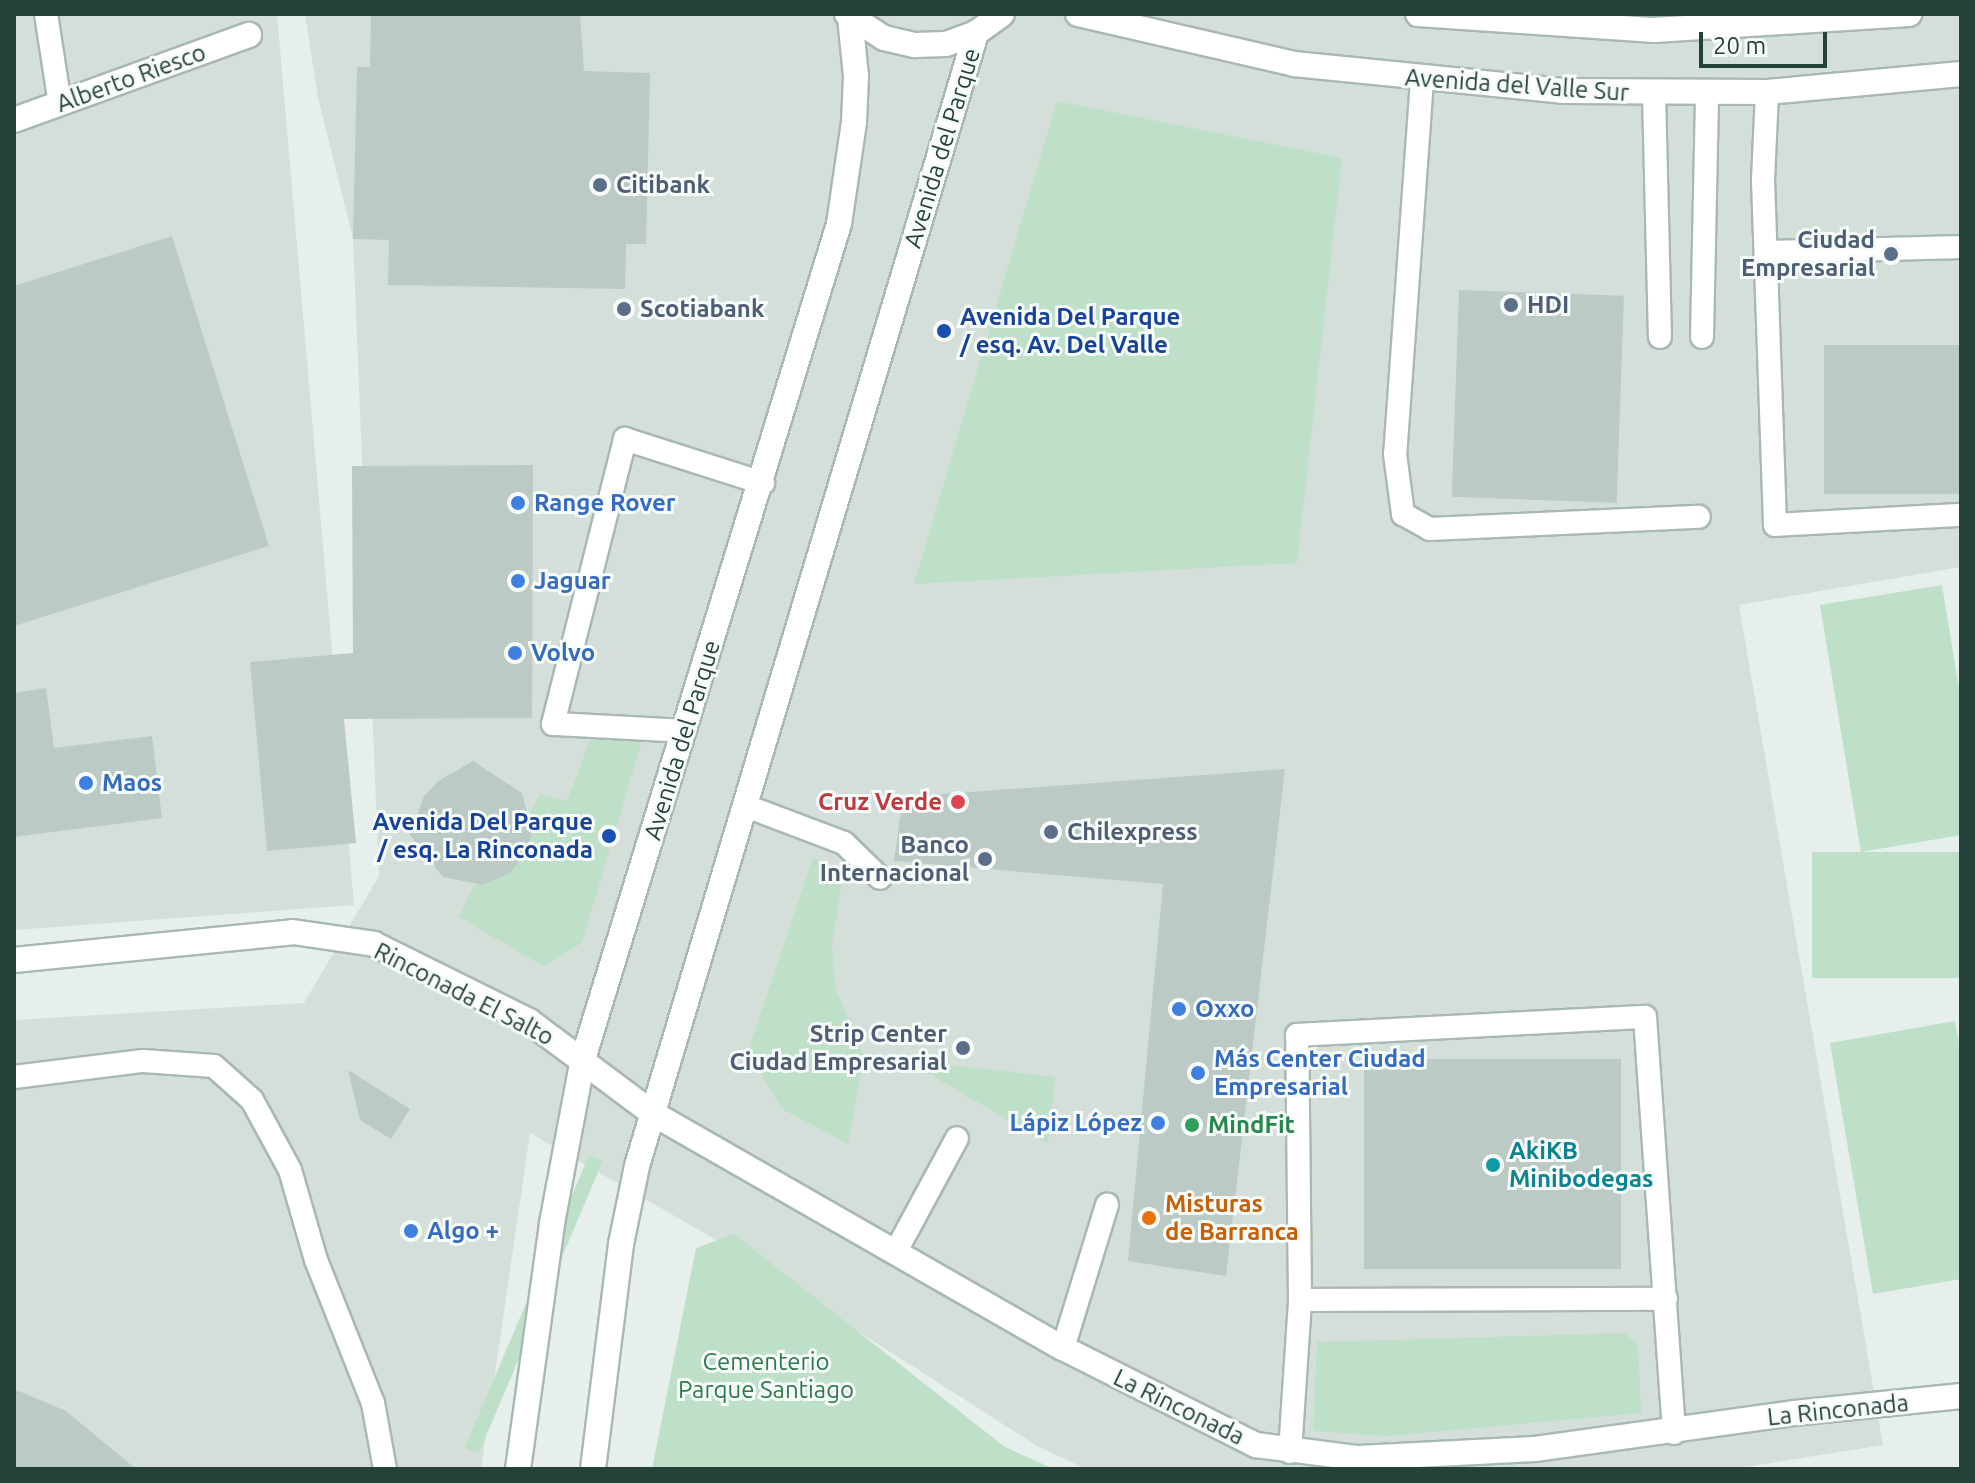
<!DOCTYPE html>
<meta charset="utf-8">
<style>
body{margin:0}
#map{position:relative;width:1975px;height:1483px;overflow:hidden;background:#e6efeb;font-family:Ubuntu,sans-serif}
div>[style]{position:absolute}
.built>*{inset:0;background:#d4dfda}
.green>*{inset:0;background:#bfe0c8;transform-origin:0 0}
.building>*{inset:0;background:#bbcac4;transform-origin:0 0}
.roads{filter:drop-shadow(2px 0 #a8b8b2) drop-shadow(-2px 0 #a8b8b2) drop-shadow(0 2px #a8b8b2) drop-shadow(0 -2px #a8b8b2)}
.service>*{height:22px;margin:-11px;padding:0 11px;transform-origin:11px;border-radius:11px;background:#fff}
.minor>*{height:24px;margin:-12px;padding:0 12px;transform-origin:12px;border-radius:12px;background:#fff}
.tertiary>*{height:24px;margin:-12px;padding:0 12px;transform-origin:12px;border-radius:12px;background:#fff}
.dots>*{width:22px;height:22px;translate:-50% -50%;box-sizing:border-box;border:4px solid #f7fbf9;border-radius:50%}
span{translate:-50% -50%;white-space:nowrap;text-align:center;line-height:1.15;-webkit-text-stroke:6px #f7fbf9;paint-order:stroke}
.street-label{font-size:24px;color:#24423a}
.service-label{font-size:24px;color:#4e5e75;font-weight:700}
.left{translate:0 -50%;text-align:left}
.right{translate:-100% -50%;text-align:right}
.transit-label{font-size:24px;color:#164399;font-weight:700}
.shop-label{font-size:24px;color:#366cbe;font-weight:700}
.health-label{font-size:24px;color:#be3a42;font-weight:700}
.leisure-label{font-size:24px;color:#27864d;font-weight:700}
.culture-label{font-size:24px;color:#0d838f;font-weight:700}
.food-label{font-size:24px;color:#c56008;font-weight:700}
.park-label{font-size:24px;color:#2d7a4b}
.frame{position:absolute;inset:0;border:16px solid #24423a;pointer-events:none}
.scale{position:absolute;left:1699px;top:32px;width:128px;height:36px;box-sizing:border-box;border:4px solid #24423a;border-top:0;padding-left:10px;font-size:24px;line-height:28px;white-space:nowrap;color:#24423a;-webkit-text-stroke:6px #f7fbf9;paint-order:stroke}
</style>
<div id="map">
<div class="built">
<div style="clip-path:polygon(14px 14px,277px 14px,354px 905px,14px 930px)"></div>
<div style="clip-path:polygon(305px 14px,1961px 14px,1961px 567px,1739px 605px,1883px 1445px,1733px 1469px,1086px 1469px,1037px 1446px,706px 1234px,530px 1133px,481px 1469px,14px 1469px,14px 1020px,304px 1003px,379px 876px,353px 239px,318px 98px)"></div>
</div>
<div class="green">
<div style="clip-path:polygon(1057px 101px,1342px 158px,1297px 563px,914px 584px)"></div>
<div style="clip-path:polygon(1942px 585px,1961px 701px,1961px 835px,1861px 852px,1820px 605px)"></div>
<div style="clip-path:polygon(591px 738px,642px 740px,582px 943px,543px 966px,459px 917px,474px 885px,510px 873px,527px 851px,530px 812px,540px 794px,567px 801px)"></div>
<div style="left:1961px;top:852px;width:126px;height:149px;rotate:90deg"></div>
<div style="clip-path:polygon(813px 857px,843px 876px,832px 945px,835px 987px,864px 1056px,848px 1144px,782px 1109px,748px 1051px)"></div>
<div style="clip-path:polygon(1955px 1021px,1961px 1056px,1961px 1279px,1873px 1294px,1830px 1043px)"></div>
<div style="clip-path:polygon(923px 1062px,1055px 1077px,1048px 1144px,921px 1069px)"></div>
<div style="left:589px;top:1155px;width:15px;height:318px;rotate:23deg"></div>
<div style="clip-path:polygon(734px 1234px,1005px 1447px,1054px 1469px,652px 1469px,696px 1248px)"></div>
<div style="clip-path:polygon(1625px 1333px,1638px 1345px,1641px 1413px,1387px 1436px,1313px 1431px,1317px 1342px)"></div>
</div>
<div class="building">
<div style="clip-path:polygon(371px 14px,580px 14px,584px 71px,650px 73px,646px 244px,626px 244px,625px 289px,388px 285px,389px 240px,353px 239px,357px 67px,370px 67px)"></div>
<div style="clip-path:polygon(172px 236px,269px 546px,14px 626px,14px 286px)"></div>
<div style="left:1459px;top:290px;width:165px;height:207px;rotate:2deg"></div>
<div style="left:1824px;top:345px;width:137px;height:149px"></div>
<div style="clip-path:polygon(533px 465px,532px 718px,344px 719px,356px 843px,267px 851px,250px 662px,353px 653px,352px 466px)"></div>
<div style="clip-path:polygon(46px 688px,54px 748px,152px 736px,162px 818px,14px 837px,14px 693px)"></div>
<div style="clip-path:polygon(473px 761px,522px 793px,532px 832px,527px 851px,510px 873px,483px 885px,443px 877px,410px 835px,424px 796px,438px 781px)"></div>
<div style="clip-path:polygon(1285px 769px,1226px 1276px,1128px 1261px,1163px 884px,894px 861px,903px 797px)"></div>
<div style="left:1621px;top:1059px;width:210px;height:257px;rotate:90deg"></div>
<div style="clip-path:polygon(348px 1070px,410px 1109px,391px 1139px,360px 1120px)"></div>
<div style="clip-path:polygon(14px 1389px,66px 1411px,136px 1469px,14px 1469px)"></div>
</div>
<div class="roads">
<div class="service">
<div style="left:46px;top:14px;width:91px;rotate:81.2deg"></div>
<div style="left:1422px;top:80px;width:375px;rotate:94.1deg"></div>
<div style="left:1395px;top:454px;width:61px;rotate:82.4deg"></div>
<div style="left:1403px;top:514px;width:31px;rotate:29deg"></div>
<div style="left:1430px;top:529px;width:269px;rotate:-2.6deg"></div>
<div style="left:1767px;top:92px;width:88px;rotate:92.6deg"></div>
<div style="left:1763px;top:180px;width:345px;rotate:88deg"></div>
<div style="left:1775px;top:525px;width:186px;rotate:-3.1deg"></div>
<div style="left:1654px;top:94px;width:243px;rotate:88.6deg"></div>
<div style="left:1769px;top:252px;width:192px;rotate:-1.5deg"></div>
<div style="left:1702px;top:337px;width:242px;rotate:-88.8deg"></div>
<div style="left:684px;top:731px;width:131px;rotate:-176.9deg"></div>
<div style="left:553px;top:724px;width:294px;rotate:-75.8deg"></div>
<div style="left:625px;top:439px;width:145px;rotate:17.7deg"></div>
<div style="left:746px;top:806px;width:105px;rotate:20.7deg"></div>
<div style="left:844px;top:843px;width:50px;rotate:44.2deg"></div>
<div style="left:14px;top:1077px;width:130px;rotate:-7.1deg"></div>
<div style="left:143px;top:1061px;width:71px;rotate:4deg"></div>
<div style="left:214px;top:1066px;width:51px;rotate:41.8deg"></div>
<div style="left:252px;top:1100px;width:80px;rotate:61.5deg"></div>
<div style="left:290px;top:1170px;width:94px;rotate:73.9deg"></div>
<div style="left:316px;top:1260px;width:154px;rotate:68.3deg"></div>
<div style="left:373px;top:1403px;width:67px;rotate:79.7deg"></div>
<div style="left:896px;top:1251px;width:128px;rotate:-61.6deg"></div>
<div style="left:1300px;top:1300px;width:366px;rotate:-0.2deg"></div>
<div style="left:1063px;top:1348px;width:150px;rotate:-72.9deg"></div>
<div style="left:1290px;top:1452px;width:152px;rotate:-86.2deg"></div>
<div style="left:1300px;top:1300px;width:265px;rotate:-90.6deg"></div>
<div style="left:1297px;top:1035px;width:348px;rotate:-3deg"></div>
<div style="left:1645px;top:1017px;width:417px;rotate:86deg"></div>
</div>
<div class="minor">
<div style="left:1078px;top:14px;width:222px;rotate:13deg"></div>
<div style="left:1294px;top:64px;width:270px;rotate:5.7deg"></div>
<div style="left:1563px;top:91px;width:204px;rotate:0.3deg"></div>
<div style="left:1767px;top:92px;width:195px;rotate:-5.3deg"></div>
<div style="left:1418px;top:14px;width:237px;rotate:3.9deg"></div>
<div style="left:1654px;top:30px;width:256px;rotate:-3.6deg"></div>
<div style="left:14px;top:120px;width:250px;rotate:-19.9deg"></div>
<div style="left:652px;top:1113px;width:473px;rotate:29.8deg"></div>
<div style="left:1063px;top:1348px;width:216px;rotate:26.7deg"></div>
<div style="left:1256px;top:1445px;width:103px;rotate:7.3deg"></div>
<div style="left:1358px;top:1458px;width:177px;rotate:-2.9deg"></div>
<div style="left:1535px;top:1449px;width:261px;rotate:-7.9deg"></div>
<div style="left:1794px;top:1413px;width:168px;rotate:-5.8deg"></div>
</div>
<div class="tertiary">
<div style="left:847px;top:14px;width:44px;rotate:33deg"></div>
<div style="left:884px;top:38px;width:32px;rotate:13deg"></div>
<div style="left:915px;top:45px;width:31px;rotate:-2deg"></div>
<div style="left:946px;top:44px;width:32px;rotate:-20deg"></div>
<div style="left:976px;top:33px;width:32px;rotate:-36deg"></div>
<div style="left:14px;top:960px;width:280px;rotate:-5.7deg"></div>
<div style="left:293px;top:932px;width:82px;rotate:8.4deg"></div>
<div style="left:374px;top:944px;width:173px;rotate:26.4deg"></div>
<div style="left:529px;top:1021px;width:154px;rotate:36.8deg"></div>
<div style="left:518px;top:1469px;width:248px;rotate:-82.1deg"></div>
<div style="left:552px;top:1223px;width:167px;rotate:-79.3deg"></div>
<div style="left:583px;top:1059px;width:873px;rotate:-72.96deg"></div>
<div style="left:839px;top:224px;width:103px;rotate:-81.6deg"></div>
<div style="left:854px;top:122px;width:46px;rotate:-87.5deg"></div>
<div style="left:856px;top:76px;width:59px;rotate:-95.8deg"></div>
<div style="left:593px;top:1469px;width:227px;rotate:-82.9deg"></div>
<div style="left:621px;top:1244px;width:80px;rotate:-78.4deg"></div>
<div style="left:637px;top:1166px;width:1183px;rotate:-73.34deg"></div>
</div>
</div>
<div class="dots">
<div style="left:600px;top:185px;background:#5c6f8a"></div>
<div style="left:1891px;top:254px;background:#5c6f8a"></div>
<div style="left:1511px;top:305px;background:#5c6f8a"></div>
<div style="left:624px;top:309px;background:#5c6f8a"></div>
<div style="left:944px;top:331px;background:#1a4fb4"></div>
<div style="left:518px;top:503px;background:#3f7fe0"></div>
<div style="left:518px;top:581px;background:#3f7fe0"></div>
<div style="left:515px;top:653px;background:#3f7fe0"></div>
<div style="left:86px;top:783px;background:#3f7fe0"></div>
<div style="left:958px;top:802px;background:#e0444e"></div>
<div style="left:1051px;top:832px;background:#5c6f8a"></div>
<div style="left:609px;top:836px;background:#1a4fb4"></div>
<div style="left:985px;top:859px;background:#5c6f8a"></div>
<div style="left:1179px;top:1009px;background:#3f7fe0"></div>
<div style="left:963px;top:1048px;background:#5c6f8a"></div>
<div style="left:1198px;top:1073px;background:#3f7fe0"></div>
<div style="left:1158px;top:1123px;background:#3f7fe0"></div>
<div style="left:1192px;top:1125px;background:#2e9e5b"></div>
<div style="left:1493px;top:1165px;background:#0f9aa8"></div>
<div style="left:1149px;top:1218px;background:#e8710a"></div>
<div style="left:411px;top:1231px;background:#3f7fe0"></div>
</div>
<div class="street-label">
<span style="left:131px;top:78px;rotate:-20deg">Alberto Riesco</span>
<span style="left:1517px;top:85px;rotate:4deg">Avenida del Valle Sur</span>
<span style="left:942px;top:148px;rotate:-73deg">Avenida del Parque</span>
<span style="left:682px;top:740px;rotate:-73deg">Avenida del Parque</span>
<span style="left:464px;top:994px;rotate:27deg">Rinconada El Salto</span>
<span style="left:1179px;top:1407px;rotate:26deg">La Rinconada</span>
<span style="left:1838px;top:1410px;rotate:-6deg">La Rinconada</span>
</div>
<div class="service-label">
<span class="left" style="left:616px;top:185px">Citibank</span>
<span class="right" style="left:1875px;top:254px">Ciudad<br>Empresarial</span>
<span class="left" style="left:1527px;top:305px">HDI</span>
<span class="left" style="left:640px;top:309px">Scotiabank</span>
<span class="left" style="left:1067px;top:832px">Chilexpress</span>
<span class="right" style="left:969px;top:859px">Banco<br>Internacional</span>
<span class="right" style="left:947px;top:1048px">Strip Center<br>Ciudad Empresarial</span>
</div>
<div class="transit-label">
<span class="left" style="left:960px;top:331px">Avenida Del Parque<br>/ esq. Av. Del Valle</span>
<span class="right" style="left:593px;top:836px">Avenida Del Parque<br>/ esq. La Rinconada</span>
</div>
<div class="shop-label">
<span class="left" style="left:534px;top:503px">Range Rover</span>
<span class="left" style="left:534px;top:581px">Jaguar</span>
<span class="left" style="left:531px;top:653px">Volvo</span>
<span class="left" style="left:102px;top:783px">Maos</span>
<span class="left" style="left:1195px;top:1009px">Oxxo</span>
<span class="left" style="left:1214px;top:1073px">Más Center Ciudad<br>Empresarial</span>
<span class="right" style="left:1142px;top:1123px">Lápiz López</span>
<span class="left" style="left:427px;top:1231px">Algo +</span>
</div>
<div class="health-label">
<span class="right" style="left:942px;top:802px">Cruz Verde</span>
</div>
<div class="leisure-label">
<span class="left" style="left:1208px;top:1125px">MindFit</span>
</div>
<div class="culture-label">
<span class="left" style="left:1509px;top:1165px">AkiKB<br>Minibodegas</span>
</div>
<div class="food-label">
<span class="left" style="left:1165px;top:1218px">Misturas<br>de Barranca</span>
</div>
<div class="park-label">
<span style="left:766px;top:1376px">Cementerio<br>Parque Santiago</span>
</div>
<div class="frame"></div>
<div class="scale">20 m</div>
</div>
